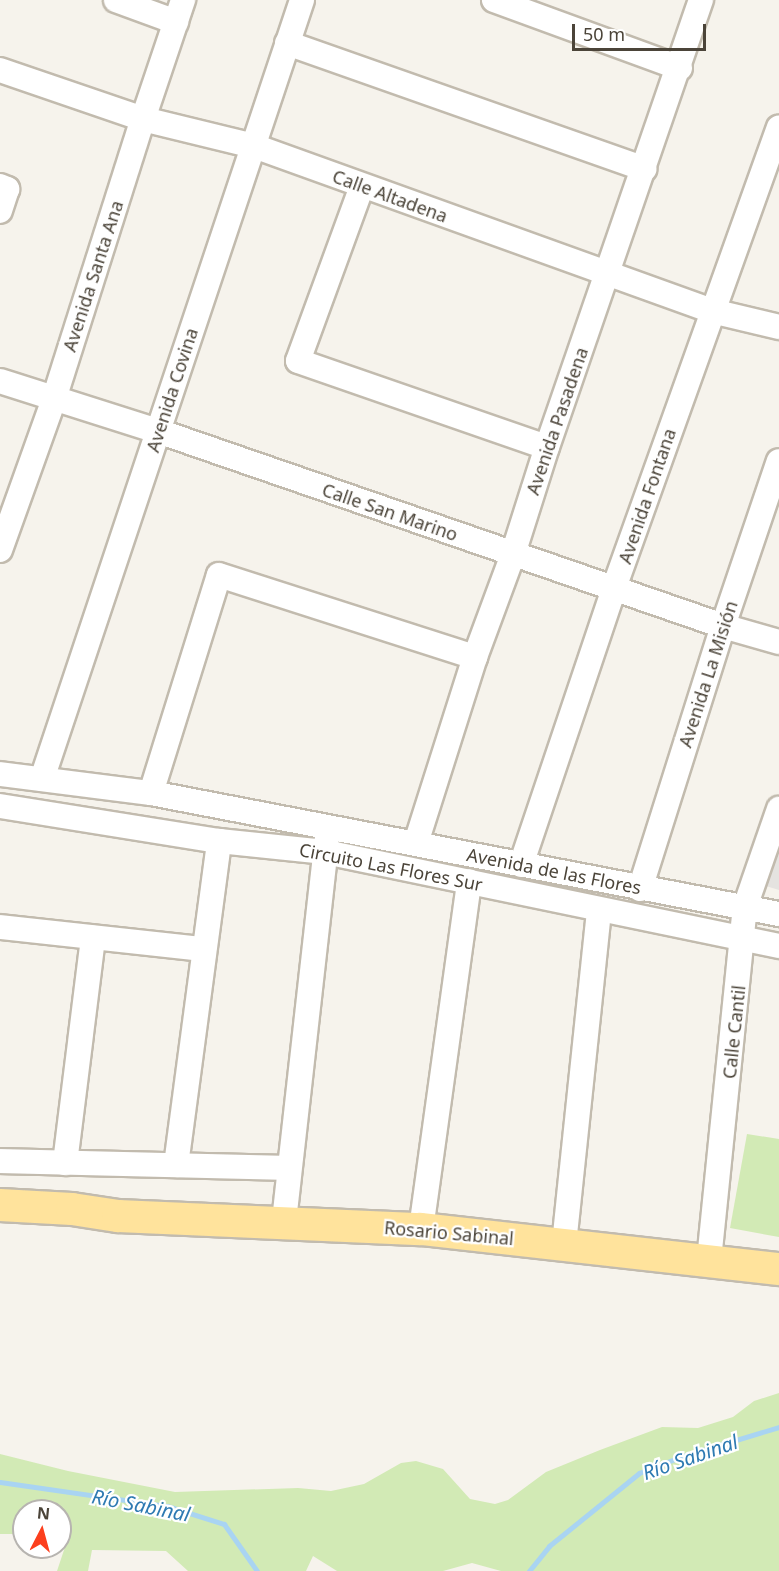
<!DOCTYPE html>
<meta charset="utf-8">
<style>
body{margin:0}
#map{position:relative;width:779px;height:1571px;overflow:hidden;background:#f6f3ec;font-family:"Noto Sans",sans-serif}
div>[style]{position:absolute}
.green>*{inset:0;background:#d2eab5}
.parking>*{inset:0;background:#e5e3e0}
.stream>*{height:5px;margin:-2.5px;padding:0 2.5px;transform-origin:2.5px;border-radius:2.5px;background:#a9d4f2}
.roads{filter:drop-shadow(2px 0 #c2bbae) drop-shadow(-2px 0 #c2bbae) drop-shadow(0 2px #c2bbae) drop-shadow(0 -2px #c2bbae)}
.minor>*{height:24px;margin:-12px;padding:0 12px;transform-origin:12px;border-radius:12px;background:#fff}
.major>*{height:32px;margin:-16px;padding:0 16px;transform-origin:16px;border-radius:16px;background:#ffe39c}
span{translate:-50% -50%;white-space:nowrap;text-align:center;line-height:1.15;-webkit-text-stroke:4.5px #fff;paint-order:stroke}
.street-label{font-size:18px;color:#4b4439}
.water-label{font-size:20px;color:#2e7ab2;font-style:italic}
.north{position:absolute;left:12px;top:1499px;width:60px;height:60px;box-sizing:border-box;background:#fff;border:2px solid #b7b4b0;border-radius:50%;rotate:6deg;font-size:16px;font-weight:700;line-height:24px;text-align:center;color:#4b4439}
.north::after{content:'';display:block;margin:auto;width:21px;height:27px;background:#fc3f1d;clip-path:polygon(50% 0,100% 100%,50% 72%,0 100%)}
.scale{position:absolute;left:572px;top:24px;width:134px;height:27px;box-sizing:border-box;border:3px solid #4b4439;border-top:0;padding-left:8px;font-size:18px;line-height:21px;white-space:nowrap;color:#4b4439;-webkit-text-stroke:4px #fff;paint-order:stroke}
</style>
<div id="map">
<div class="green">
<div style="clip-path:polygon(747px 1134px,779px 1139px,779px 1237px,730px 1228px)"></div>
<div style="clip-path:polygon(779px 1393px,779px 1571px,501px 1571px,472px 1563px,443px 1571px,337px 1571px,313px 1556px,306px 1571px,188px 1571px,166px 1551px,92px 1550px,88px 1571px,57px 1571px,65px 1547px,60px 1541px,60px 1511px,24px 1511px,24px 1534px,0 1534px,0 1454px,68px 1471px,175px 1492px,298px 1488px,331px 1491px,364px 1484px,401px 1463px,416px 1461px,443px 1469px,470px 1499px,495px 1504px,508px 1500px,546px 1472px,600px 1450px,662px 1427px,698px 1428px,733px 1417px,754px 1401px)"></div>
</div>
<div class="parking">
<div style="clip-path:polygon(779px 840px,779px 890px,766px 886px)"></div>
</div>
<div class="stream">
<div style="left:0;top:1482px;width:169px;rotate:8.2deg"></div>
<div style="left:167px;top:1506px;width:60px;rotate:17.5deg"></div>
<div style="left:224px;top:1524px;width:57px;rotate:54.9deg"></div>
<div style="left:529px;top:1571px;width:32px;rotate:-51deg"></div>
<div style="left:549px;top:1546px;width:116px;rotate:-39deg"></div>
<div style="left:639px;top:1473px;width:44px;rotate:-21.3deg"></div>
<div style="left:680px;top:1457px;width:103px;rotate:-16.9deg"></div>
</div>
<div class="roads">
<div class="minor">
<div style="left:116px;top:0;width:64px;rotate:20.1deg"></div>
<div style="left:494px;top:0;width:198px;rotate:20.1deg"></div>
<div style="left:287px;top:43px;width:379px;rotate:19.4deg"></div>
<div style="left:0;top:70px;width:151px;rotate:18.9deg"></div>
<div style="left:143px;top:119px;width:114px;rotate:13.7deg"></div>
<div style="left:254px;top:146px;width:487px;rotate:19.8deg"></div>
<div style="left:712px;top:311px;width:69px;rotate:13.4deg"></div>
<div style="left:0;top:186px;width:8px;rotate:23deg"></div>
<div style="left:7px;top:189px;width:23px;rotate:108deg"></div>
<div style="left:362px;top:186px;width:186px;rotate:110.1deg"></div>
<div style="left:298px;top:361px;width:263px;rotate:19.1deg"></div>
<div style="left:0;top:381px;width:166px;rotate:17.6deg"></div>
<div style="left:158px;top:431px;width:598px;rotate:19.04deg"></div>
<div style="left:723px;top:626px;width:58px;rotate:15.9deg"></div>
<div style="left:0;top:550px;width:160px;rotate:-70.3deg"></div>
<div style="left:54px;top:399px;width:294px;rotate:-72.4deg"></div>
<div style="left:143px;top:119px;width:126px;rotate:-71.4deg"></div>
<div style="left:0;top:774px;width:152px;rotate:7.2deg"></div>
<div style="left:151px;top:793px;width:640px;rotate:10.91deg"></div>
<div style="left:42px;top:779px;width:821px;rotate:-71.54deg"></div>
<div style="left:151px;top:793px;width:228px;rotate:-72.7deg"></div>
<div style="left:219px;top:575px;width:269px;rotate:17.8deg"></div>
<div style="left:0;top:806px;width:222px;rotate:9.1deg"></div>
<div style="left:219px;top:841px;width:107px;rotate:5.9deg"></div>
<div style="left:325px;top:852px;width:464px;rotate:11.7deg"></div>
<div style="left:416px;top:843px;width:195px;rotate:-72.4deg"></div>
<div style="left:475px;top:657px;width:110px;rotate:-69.7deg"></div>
<div style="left:513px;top:554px;width:112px;rotate:-72.4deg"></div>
<div style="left:547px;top:447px;width:473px;rotate:-71deg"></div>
<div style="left:521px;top:865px;width:292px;rotate:-71.4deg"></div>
<div style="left:614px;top:588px;width:489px;rotate:-70.3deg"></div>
<div style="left:640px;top:889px;width:276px;rotate:-72.5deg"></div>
<div style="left:723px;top:626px;width:174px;rotate:-71.3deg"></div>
<div style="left:0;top:927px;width:204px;rotate:6.2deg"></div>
<div style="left:0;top:1161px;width:289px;rotate:1.4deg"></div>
<div style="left:65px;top:1163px;width:227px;rotate:-82.9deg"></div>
<div style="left:176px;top:1165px;width:327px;rotate:-82.4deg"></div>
<div style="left:284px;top:1221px;width:385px;rotate:-83.6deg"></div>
<div style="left:421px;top:1229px;width:351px;rotate:-82.1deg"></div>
<div style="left:564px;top:1244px;width:335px;rotate:-84deg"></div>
<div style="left:709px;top:1260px;width:355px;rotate:-84.2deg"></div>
<div style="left:745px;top:907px;width:104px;rotate:-70.9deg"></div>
</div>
<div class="major">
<div style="left:0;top:1205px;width:72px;rotate:3.2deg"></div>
<div style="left:72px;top:1209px;width:47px;rotate:8.7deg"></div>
<div style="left:118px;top:1216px;width:303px;rotate:2.5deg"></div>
<div style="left:421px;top:1229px;width:360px;rotate:6.4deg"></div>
</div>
</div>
<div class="street-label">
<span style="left:390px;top:196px;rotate:20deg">Calle Altadena</span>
<span style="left:93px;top:276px;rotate:-72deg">Avenida Santa Ana</span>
<span style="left:172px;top:390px;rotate:-72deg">Avenida Covina</span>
<span style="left:557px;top:421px;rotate:-71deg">Avenida Pasadena</span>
<span style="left:647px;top:496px;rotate:-71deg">Avenida Fontana</span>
<span style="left:390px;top:512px;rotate:19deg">Calle San Marino</span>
<span style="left:708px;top:674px;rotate:-72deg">Avenida La Misión</span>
<span style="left:391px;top:867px;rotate:11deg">Circuito Las Flores Sur</span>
<span style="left:554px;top:871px;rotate:11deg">Avenida de las Flores</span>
<span style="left:734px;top:1032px;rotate:-84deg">Calle Cantil</span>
<span style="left:449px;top:1233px;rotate:5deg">Rosario Sabinal</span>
</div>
<div class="water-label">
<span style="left:690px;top:1457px;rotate:-19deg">Río Sabinal</span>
<span style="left:141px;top:1505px;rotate:11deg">Río Sabinal</span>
</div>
<div class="north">N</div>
<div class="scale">50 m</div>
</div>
